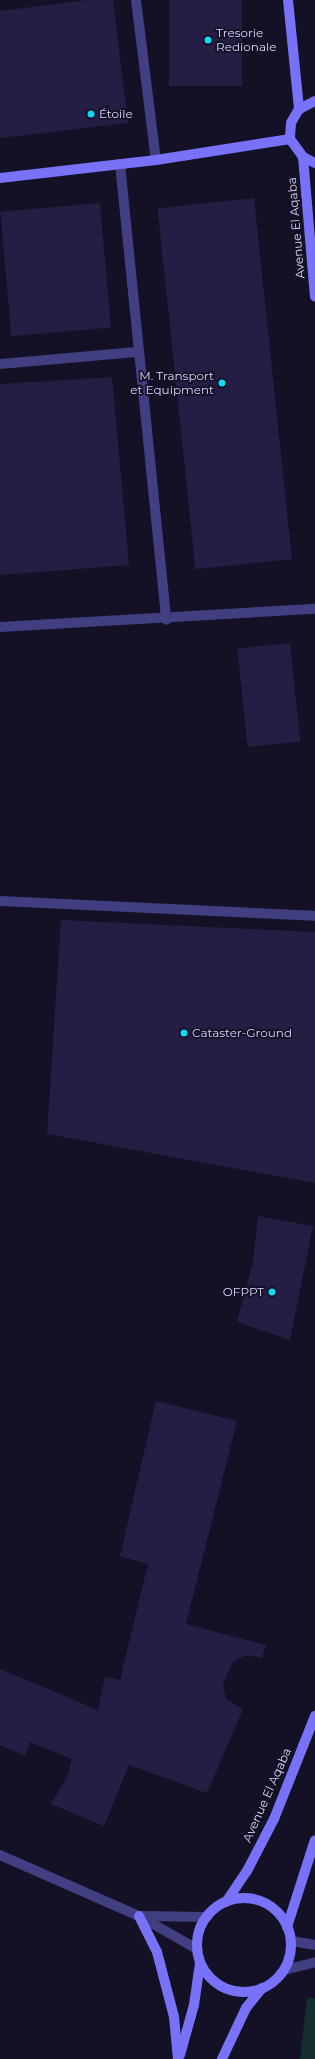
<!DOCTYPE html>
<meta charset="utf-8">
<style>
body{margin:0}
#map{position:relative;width:315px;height:2059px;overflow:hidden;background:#141025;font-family:Montserrat,sans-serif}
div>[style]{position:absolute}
.green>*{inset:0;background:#142e2e}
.building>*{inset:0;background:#261d45;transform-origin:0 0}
.street>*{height:10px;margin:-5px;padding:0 5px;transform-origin:5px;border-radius:5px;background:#413e81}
.secondary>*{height:10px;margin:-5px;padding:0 5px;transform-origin:5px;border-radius:5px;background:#7772f7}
.secondary>.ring{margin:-5px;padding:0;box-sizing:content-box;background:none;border:10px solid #7772f7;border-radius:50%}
.dots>*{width:11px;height:11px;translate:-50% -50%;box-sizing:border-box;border:2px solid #141025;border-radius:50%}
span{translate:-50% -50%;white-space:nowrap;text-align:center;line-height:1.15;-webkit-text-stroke:3.5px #141025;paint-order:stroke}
.poi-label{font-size:12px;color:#dbd6fd}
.left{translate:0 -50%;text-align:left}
.right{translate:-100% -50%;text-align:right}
.street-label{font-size:12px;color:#dbd6fd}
</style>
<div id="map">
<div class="green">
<div style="clip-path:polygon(307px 1998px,315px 1998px,315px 2059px,300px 2059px)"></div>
</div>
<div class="building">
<div style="clip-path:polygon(87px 0,113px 0,128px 123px,0 138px,0 11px)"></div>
<div style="left:169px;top:0;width:73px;height:86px"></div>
<div style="left:254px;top:198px;width:363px;height:97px;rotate:84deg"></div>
<div style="left:100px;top:203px;width:125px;height:100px;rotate:85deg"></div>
<div style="clip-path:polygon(112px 377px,129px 565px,0 575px,0 384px)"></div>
<div style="left:290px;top:643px;width:99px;height:53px;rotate:84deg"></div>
<div style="clip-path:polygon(61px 920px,315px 932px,315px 1183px,47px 1134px)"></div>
<div style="clip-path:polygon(258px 1216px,313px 1226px,290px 1340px,237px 1322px,253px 1262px)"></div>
<div style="clip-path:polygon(156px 1401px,237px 1421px,186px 1624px,266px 1645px,262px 1658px,246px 1655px,232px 1663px,223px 1684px,226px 1699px,243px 1709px,207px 1793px,129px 1765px,104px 1826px,51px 1804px,67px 1777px,72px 1759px,30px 1742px,25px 1756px,0 1745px,0 1669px,98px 1710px,105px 1677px,120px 1680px,148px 1564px,120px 1556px)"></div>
</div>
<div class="street">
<div style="left:136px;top:0;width:161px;rotate:82.9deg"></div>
<div style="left:120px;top:164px;width:458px;rotate:84.2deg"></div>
<div style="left:0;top:364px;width:137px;rotate:-5deg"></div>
<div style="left:0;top:627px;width:316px;rotate:-3.3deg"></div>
<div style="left:0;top:901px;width:315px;rotate:2.7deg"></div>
<div style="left:0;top:1855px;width:152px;rotate:23.7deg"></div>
<div style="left:139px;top:1916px;width:67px;rotate:29.6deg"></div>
<div style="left:141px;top:1916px;width:66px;rotate:0.9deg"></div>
<div style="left:291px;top:1941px;width:24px;rotate:9deg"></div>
<div style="left:284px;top:1970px;width:32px;rotate:-14deg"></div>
</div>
<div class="secondary">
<div style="left:288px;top:0;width:110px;rotate:84.2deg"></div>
<div style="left:315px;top:101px;width:18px;rotate:153deg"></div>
<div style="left:299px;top:109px;width:16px;rotate:120deg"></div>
<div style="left:291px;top:123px;width:16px;rotate:94deg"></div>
<div style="left:290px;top:139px;width:22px;rotate:54deg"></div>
<div style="left:303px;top:157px;width:13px;rotate:27deg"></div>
<div style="left:303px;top:157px;width:140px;rotate:85.1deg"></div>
<div style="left:0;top:178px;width:157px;rotate:-6.6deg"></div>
<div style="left:156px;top:160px;width:136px;rotate:-8.9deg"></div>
<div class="ring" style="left:197px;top:1898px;width:84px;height:84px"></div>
<div style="left:226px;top:1902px;width:37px;rotate:-56deg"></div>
<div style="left:247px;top:1871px;width:59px;rotate:-62.6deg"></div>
<div style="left:274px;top:1819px;width:111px;rotate:-68.3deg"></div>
<div style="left:139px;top:1916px;width:40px;rotate:63.4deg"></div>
<div style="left:157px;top:1952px;width:67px;rotate:75.3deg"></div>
<div style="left:174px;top:2017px;width:42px;rotate:84.6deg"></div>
<div style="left:287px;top:1927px;width:91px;rotate:-72.2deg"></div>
<div style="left:180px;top:2055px;width:52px;rotate:-74.4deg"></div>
<div style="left:194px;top:2005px;width:42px;rotate:-81.9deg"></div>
<div style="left:222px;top:2059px;width:56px;rotate:-64.8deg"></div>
<div style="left:246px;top:2008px;width:26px;rotate:-51deg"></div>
</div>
<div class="dots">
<div style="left:208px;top:40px;background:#0dd9f2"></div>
<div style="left:91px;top:114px;background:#0dd9f2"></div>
<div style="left:222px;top:383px;background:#0dd9f2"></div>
<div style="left:184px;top:1033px;background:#0dd9f2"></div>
<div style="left:272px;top:1292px;background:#0dd9f2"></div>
</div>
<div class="poi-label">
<span class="left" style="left:216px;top:40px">Tresorie<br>Redionale</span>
<span class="left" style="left:99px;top:114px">Étoile</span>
<span class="right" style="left:214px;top:383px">M. Transport<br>et Equipment</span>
<span class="left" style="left:192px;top:1033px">Cataster-Ground</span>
<span class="right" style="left:264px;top:1292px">OFPPT</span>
</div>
<div class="street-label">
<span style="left:296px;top:228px;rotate:-95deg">Avenue El Aqaba</span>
<span style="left:267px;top:1795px;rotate:-66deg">Avenue El Aqaba</span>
</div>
</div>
